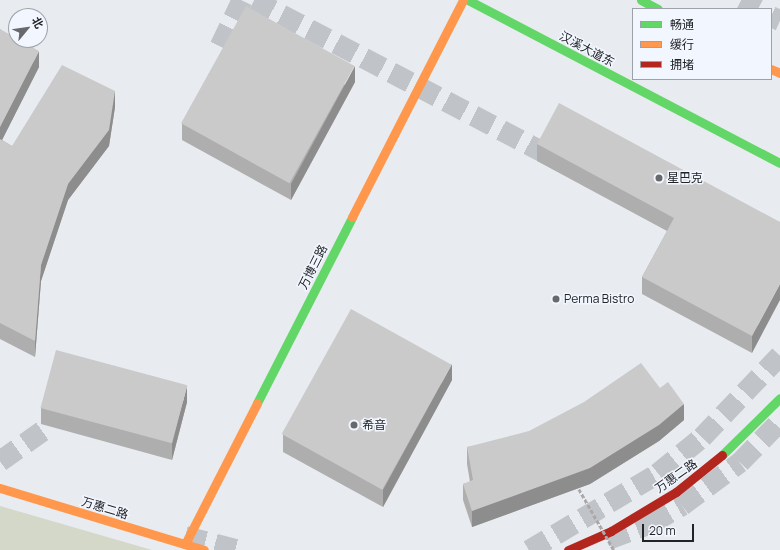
<!DOCTYPE html>
<meta charset="utf-8">
<style>
body{margin:0}
#map{position:relative;width:780px;height:550px;overflow:hidden;background:#e8ebef;font-family:Manrope,"Noto Sans SC",sans-serif}
div>[style]{position:absolute}
.green>*{inset:0;background:#d3d8c9}
.secondary-tunnel>*{height:21px;margin-top:-10.5px;transform-origin:0;background:repeating-linear-gradient(90deg,#c0c3c7 0 21px,transparent 0 31px)}
.fast>*{height:9px;margin:-4.5px;padding:0 4.5px;transform-origin:4.5px;border-radius:4.5px;background:#63d668}
.slow>*{height:9px;margin:-4.5px;padding:0 4.5px;transform-origin:4.5px;border-radius:4.5px;background:#ff974d}
.jam>*{height:9px;margin:-4.5px;padding:0 4.5px;transform-origin:4.5px;border-radius:4.5px;background:#b3261e}
.path-bridge>*{height:2.5px;margin-top:-1.25px;transform-origin:0;background:repeating-linear-gradient(90deg,#aca8a8 0 4px,transparent 0 6px)}
.wall>*{inset:0;background:#aeaeaf}
.shaded-wall>*{inset:0;background:#8d8d8e}
.building>*{inset:0;background:#cacacb;transform-origin:0 0}
.dots>*{width:11px;height:11px;translate:-50% -50%;box-sizing:border-box;border:2px solid #f2f7ff;border-radius:50%}
span{translate:-50% -50%;white-space:nowrap;text-align:center;line-height:1.15;-webkit-text-stroke:3px #f2f7ff;paint-order:stroke}
.street-label{font-size:12px;color:#212326}
.poi-label{font-size:12px;color:#212326}
.left{translate:0 -50%;text-align:left}
.legend{position:absolute;left:632px;top:8px;width:140px;height:72px;box-sizing:border-box;background:#f2f7ff;border:1px solid #9ea2a8;margin:0;padding:5px 7px;list-style:none;font-size:12px;color:#212326}
.legend li{display:flex;align-items:center;gap:8px;height:20px}
.legend b{width:20px;border:1px solid #9ea2a8}
.north{position:absolute;left:8px;top:8px;width:40px;height:40px;box-sizing:border-box;background:#f2f7ff;border:1px solid #9ea2a8;border-radius:50%;rotate:61deg;font-size:11px;font-weight:700;line-height:16px;text-align:center;color:#212326}
.north::after{content:'';display:block;margin:auto;width:14px;height:18px;background:#67696c;clip-path:polygon(50% 0,100% 100%,50% 72%,0 100%)}
.scale{position:absolute;left:642px;top:524px;width:52px;height:18px;box-sizing:border-box;border:2px solid #212326;border-top:0;padding-left:5px;font-size:12px;line-height:14px;white-space:nowrap;color:#212326;-webkit-text-stroke:3px #f2f7ff;paint-order:stroke}
</style>
<div id="map">
<div class="green">
<div style="clip-path:polygon(0 506px,152px 550px,0 550px)"></div>
</div>
<div class="secondary-tunnel">
<div style="left:254px;top:0;width:348px;rotate:27.7deg"></div>
<div style="left:741px;top:0;width:19px;rotate:28deg"></div>
<div style="left:771px;top:16px;width:10px;rotate:24deg"></div>
<div style="left:220px;top:46px;width:51px;rotate:-64.4deg"></div>
<div style="left:0;top:461px;width:60px;rotate:-35.5deg"></div>
<div style="left:185px;top:536px;width:56px;rotate:14.5deg"></div>
<div style="left:608px;top:539px;width:46px;rotate:-20.4deg"></div>
<div style="left:651px;top:523px;width:36px;rotate:-30deg"></div>
<div style="left:682px;top:505px;width:72px;rotate:-36.6deg"></div>
<div style="left:740px;top:462px;width:57px;rotate:-45.7deg"></div>
<div style="left:529px;top:550px;width:150px;rotate:-30.8deg"></div>
<div style="left:658px;top:473px;width:57px;rotate:-39.3deg"></div>
<div style="left:702px;top:437px;width:113px;rotate:-46.4deg"></div>
</div>
<div class="fast">
<div style="left:468px;top:0;width:352px;rotate:27.6deg"></div>
<div style="left:641px;top:0;width:19px;rotate:28deg"></div>
<div style="left:257px;top:403px;width:209px;rotate:-62.9deg"></div>
<div style="left:722px;top:455px;width:81px;rotate:-44.5deg"></div>
</div>
<div class="slow">
<div style="left:771px;top:69px;width:10px;rotate:24deg"></div>
<div style="left:352px;top:217px;width:244px;rotate:-62.9deg"></div>
<div style="left:0;top:488px;width:213px;rotate:16.9deg"></div>
<div style="left:185px;top:544px;width:158px;rotate:-62.9deg"></div>
</div>
<div class="jam">
<div style="left:568px;top:550px;width:47px;rotate:-23.8deg"></div>
<div style="left:611px;top:531px;width:76px;rotate:-31deg"></div>
<div style="left:676px;top:492px;width:59px;rotate:-38.8deg"></div>
</div>
<div class="path-bridge">
<div style="left:579px;top:489px;width:70px;rotate:60.2deg"></div>
</div>
<div class="wall">
<div style="clip-path:polygon(0 29px,39px 67px,2px 140px,12px 146px,115px 107px,109px 146px,68px 200px,41px 281px,35px 357px,0 339px)"></div>
<div style="clip-path:polygon(355px 82px,291px 200px,182px 140px,182px 124px)"></div>
<div style="clip-path:polygon(537px 144px,780px 222px,752px 353px,642px 294px,642px 277px,667px 231px,537px 161px)"></div>
<div style="clip-path:polygon(452px 380px,383px 507px,283px 452px,283px 435px)"></div>
<div style="clip-path:polygon(187px 402px,172px 460px,41px 424px,41px 408px)"></div>
<div style="clip-path:polygon(684px 420px,659px 441px,590px 484px,472px 527px,463px 500px,463px 484px,470px 482px,467px 464px,467px 447px)"></div>
</div>
<div class="shaded-wall">
<div style="clip-path:polygon(39px 51px,39px 67px,0 144px,0 127px)"></div>
<div style="clip-path:polygon(355px 66px,355px 82px,291px 200px,291px 184px)"></div>
<div style="clip-path:polygon(115px 91px,115px 107px,109px 146px,68px 200px,41px 281px,35px 357px,35px 341px,41px 265px,68px 184px)"></div>
<div style="clip-path:polygon(780px 284px,780px 300px,752px 353px,752px 336px)"></div>
<div style="clip-path:polygon(452px 364px,452px 380px,383px 507px,383px 490px)"></div>
<div style="clip-path:polygon(187px 386px,187px 402px,172px 460px,172px 444px)"></div>
<div style="clip-path:polygon(684px 404px,684px 420px,659px 441px,590px 484px,472px 527px,472px 511px)"></div>
</div>
<div class="building">
<div style="left:246px;top:6px;width:124px;height:134px;rotate:29deg"></div>
<div style="clip-path:polygon(0 29px,16px 38px,16px 40px,19px 40px,39px 51px,0 127px)"></div>
<div style="clip-path:polygon(62px 65px,115px 91px,109px 130px,68px 184px,41px 265px,35px 341px,0 323px,0 139px,12px 146px)"></div>
<div style="clip-path:polygon(559px 103px,780px 222px,780px 284px,752px 336px,642px 277px,674px 218px,537px 144px)"></div>
<div style="left:351px;top:309px;width:115px;height:143px;rotate:29deg"></div>
<div style="left:56px;top:350px;width:136px;height:60px;rotate:15deg"></div>
<div style="clip-path:polygon(641px 363px,660px 388px,668px 382px,684px 404px,659px 425px,590px 468px,472px 511px,463px 484px,473px 480px,467px 447px,529px 431px,584px 402px)"></div>
</div>
<div class="dots">
<div style="left:659px;top:178px;background:#67696c"></div>
<div style="left:556px;top:299px;background:#67696c"></div>
<div style="left:354px;top:425px;background:#67696c"></div>
</div>
<div class="street-label">
<span style="left:587px;top:49px;rotate:28deg">汉溪大道东</span>
<span style="left:313px;top:267px;rotate:-63deg">万博三路</span>
<span style="left:676px;top:476px;rotate:-35deg">万惠二路</span>
<span style="left:105px;top:508px;rotate:17deg">万惠二路</span>
</div>
<div class="poi-label">
<span class="left" style="left:667px;top:178px">星巴克</span>
<span class="left" style="left:564px;top:299px">Perma Bistro</span>
<span class="left" style="left:362px;top:425px">希音</span>
</div>
<ul class="legend">
<li><b style="height:5px;background:#63d668"></b>畅通</li>
<li><b style="height:5px;background:#ff974d"></b>缓行</li>
<li><b style="height:5px;background:#b3261e"></b>拥堵</li>
</ul>
<div class="north">北</div>
<div class="scale">20 m</div>
</div>
